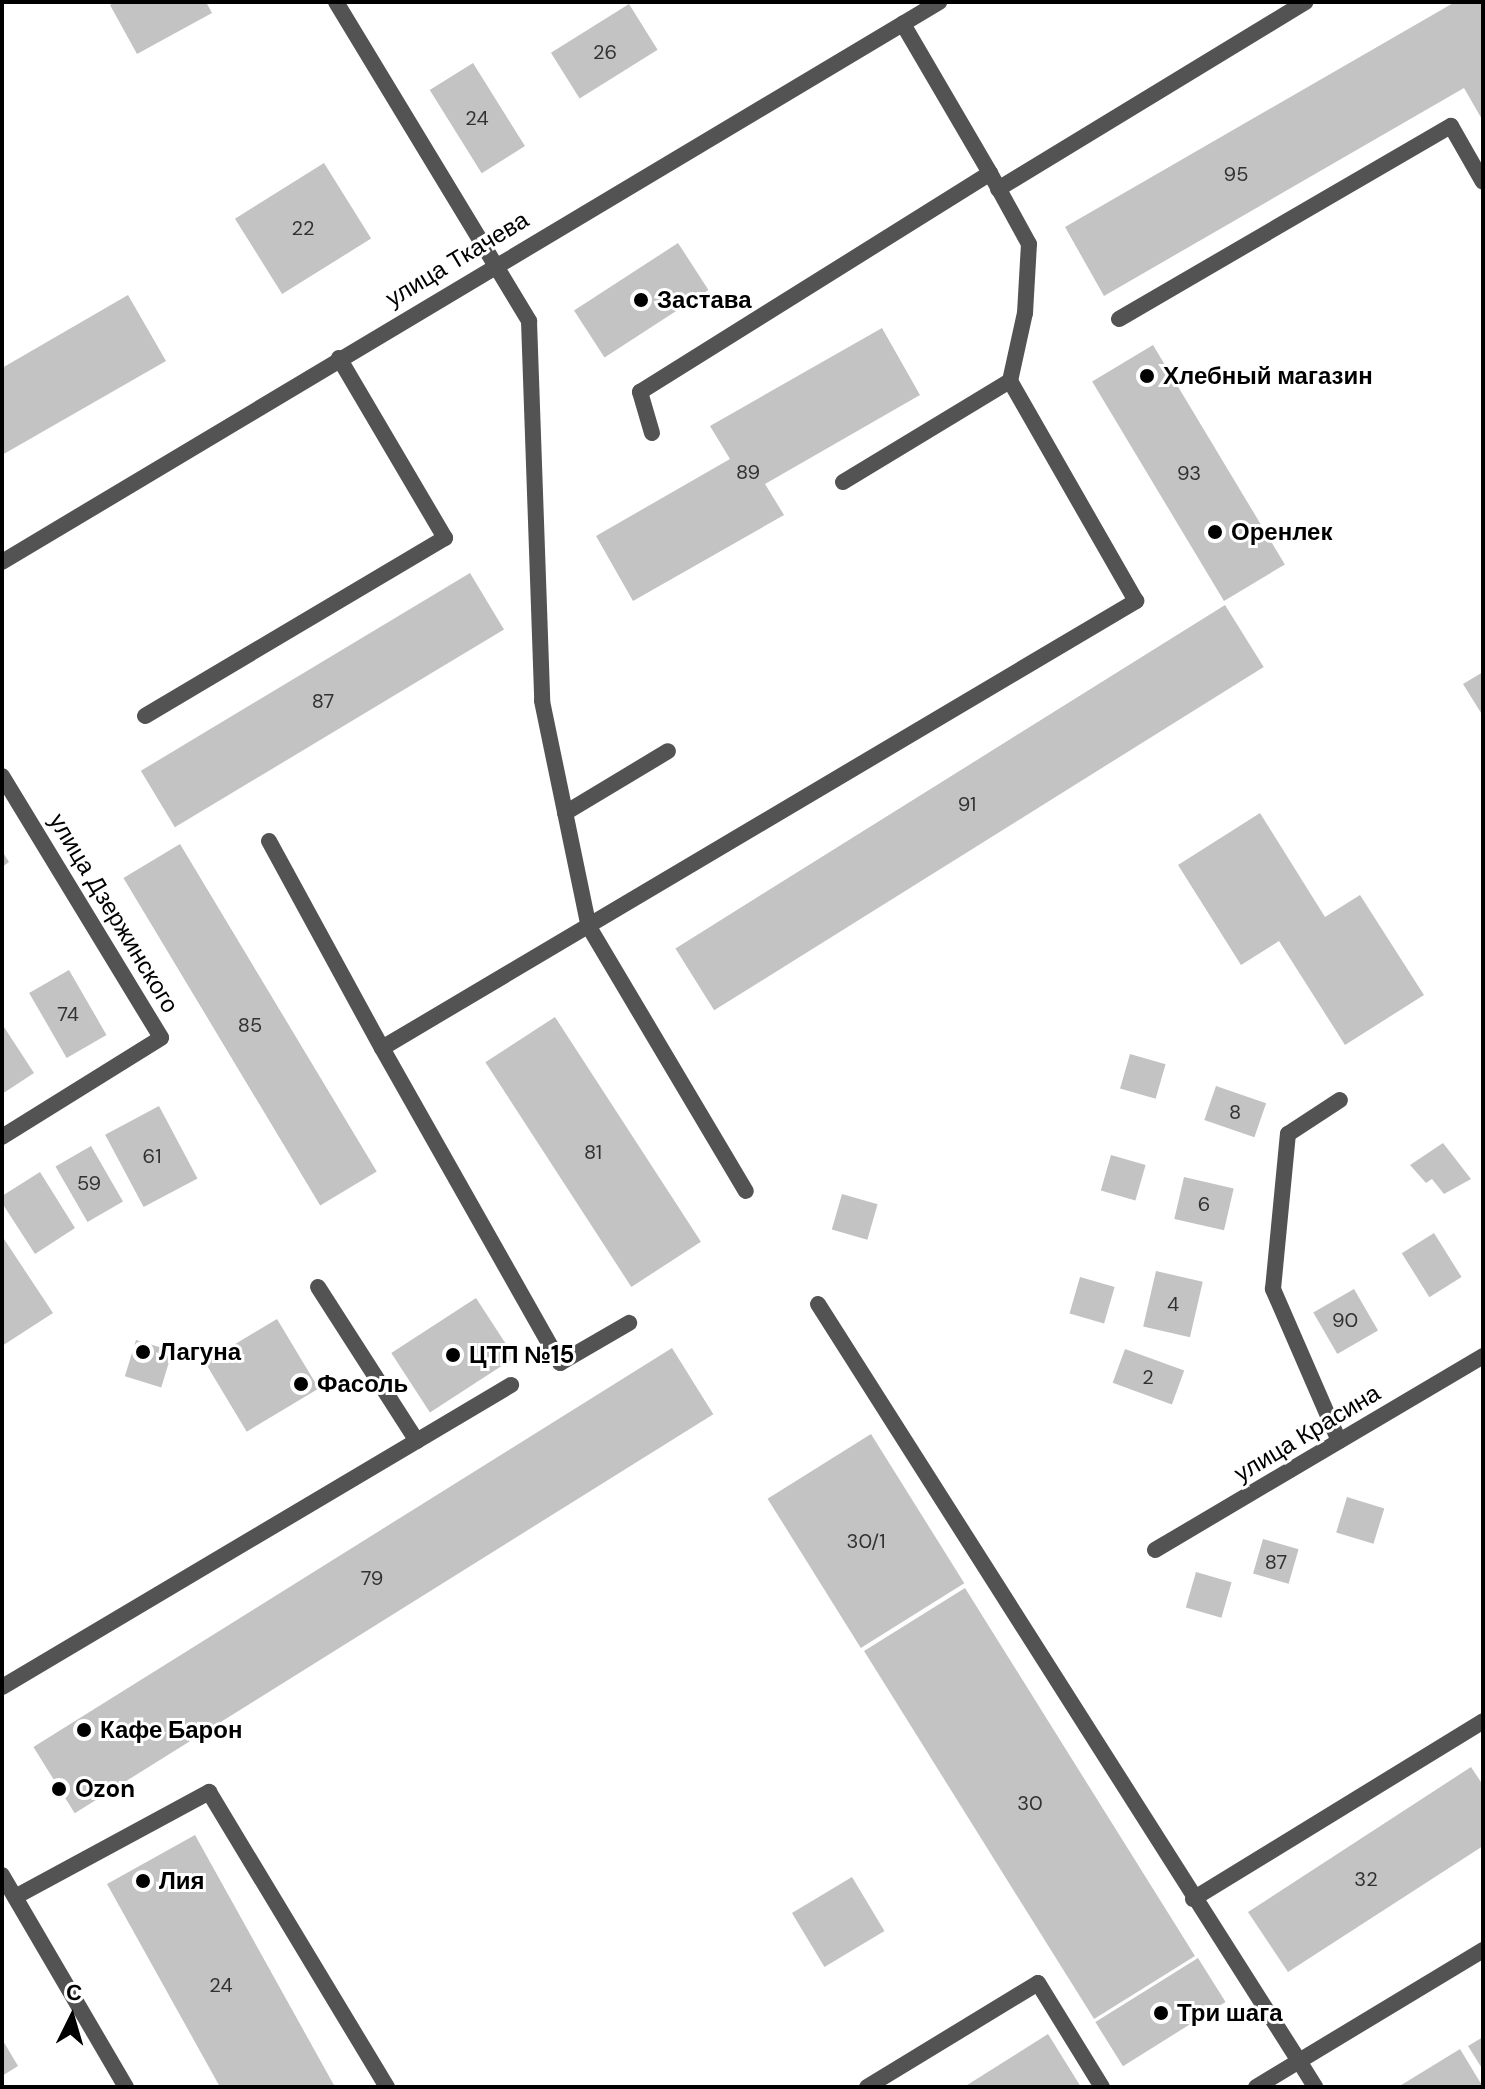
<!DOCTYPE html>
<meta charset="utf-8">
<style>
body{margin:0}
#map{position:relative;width:1485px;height:2089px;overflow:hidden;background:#fff;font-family:"DM Sans",sans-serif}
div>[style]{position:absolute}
.building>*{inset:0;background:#c3c3c3;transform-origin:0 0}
.service>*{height:16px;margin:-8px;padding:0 8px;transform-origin:8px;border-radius:8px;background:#535353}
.minor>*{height:16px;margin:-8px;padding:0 8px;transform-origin:8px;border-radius:8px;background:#535353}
.tertiary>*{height:16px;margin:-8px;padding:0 8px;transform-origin:8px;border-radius:8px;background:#535353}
.dots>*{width:22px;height:22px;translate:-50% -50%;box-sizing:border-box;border:4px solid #fff;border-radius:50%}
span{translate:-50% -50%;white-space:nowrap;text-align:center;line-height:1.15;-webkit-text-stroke:6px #fff;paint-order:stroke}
.number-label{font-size:20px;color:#313131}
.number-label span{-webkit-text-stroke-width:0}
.street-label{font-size:24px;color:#000}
.poi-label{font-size:24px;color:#000;font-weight:700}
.left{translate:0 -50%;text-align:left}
.frame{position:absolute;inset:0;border:4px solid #000;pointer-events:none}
.north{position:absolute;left:32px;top:1977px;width:80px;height:80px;-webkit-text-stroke:6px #fff;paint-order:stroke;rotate:5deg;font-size:22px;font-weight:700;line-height:32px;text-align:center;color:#000}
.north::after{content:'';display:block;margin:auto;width:28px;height:36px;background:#000;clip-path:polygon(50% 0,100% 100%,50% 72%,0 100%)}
</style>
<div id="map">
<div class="building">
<div style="clip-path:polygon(115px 2px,206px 2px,212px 13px,137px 54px,110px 5px)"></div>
<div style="clip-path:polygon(1455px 2px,1483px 2px,1483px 121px,1464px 88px,1104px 296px,1065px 227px)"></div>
<div style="left:629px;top:4px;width:54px;height:92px;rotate:58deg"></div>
<div style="left:473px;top:63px;width:98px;height:51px;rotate:58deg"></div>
<div style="left:324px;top:163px;width:89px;height:105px;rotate:58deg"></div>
<div style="left:678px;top:243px;width:56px;height:124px;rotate:57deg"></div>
<div style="clip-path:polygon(128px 295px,166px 361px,2px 455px,2px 368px)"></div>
<div style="clip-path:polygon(882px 328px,920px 395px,765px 484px,784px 515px,633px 601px,596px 536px,730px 459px,710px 426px)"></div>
<div style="left:1153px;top:345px;width:256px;height:71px;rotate:59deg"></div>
<div style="left:470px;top:573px;width:66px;height:384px;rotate:59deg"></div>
<div style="left:1225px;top:605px;width:73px;height:648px;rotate:58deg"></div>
<div style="clip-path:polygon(1483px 672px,1483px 716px,1463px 684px)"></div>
<div style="clip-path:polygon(1260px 813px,1325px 917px,1360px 895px,1424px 995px,1345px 1045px,1279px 941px,1241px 965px,1178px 865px)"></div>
<div style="left:180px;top:844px;width:382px;height:66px;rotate:59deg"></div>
<div style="clip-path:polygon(2px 851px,9px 862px,2px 867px)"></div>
<div style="left:69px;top:970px;width:75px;height:46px;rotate:60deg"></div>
<div style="left:555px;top:1017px;width:268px;height:83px;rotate:57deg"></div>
<div style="clip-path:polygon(2px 1024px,34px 1073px,2px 1094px)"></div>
<div style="left:1130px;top:1054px;width:37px;height:36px;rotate:16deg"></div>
<div style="left:1216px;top:1086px;width:53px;height:36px;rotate:19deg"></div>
<div style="left:159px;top:1106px;width:82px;height:61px;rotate:62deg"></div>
<div style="clip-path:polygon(1443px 1143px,1471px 1179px,1444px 1194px,1432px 1179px,1426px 1183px,1410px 1165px)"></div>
<div style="left:91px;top:1146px;width:64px;height:41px;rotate:60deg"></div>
<div style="left:1111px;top:1155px;width:36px;height:37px;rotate:16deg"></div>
<div style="clip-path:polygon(40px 1172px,75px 1228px,35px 1254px,2px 1203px,2px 1196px)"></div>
<div style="left:1184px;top:1177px;width:51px;height:43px;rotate:13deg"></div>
<div style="left:842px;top:1194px;width:37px;height:37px;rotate:16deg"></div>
<div style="left:1434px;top:1233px;width:52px;height:38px;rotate:58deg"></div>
<div style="clip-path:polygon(2px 1236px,53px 1313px,2px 1346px)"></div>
<div style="left:1156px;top:1271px;width:48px;height:57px;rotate:13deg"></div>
<div style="left:1080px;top:1277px;width:36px;height:38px;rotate:16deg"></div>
<div style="left:1354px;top:1289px;width:48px;height:47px;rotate:60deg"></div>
<div style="left:476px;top:1298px;width:71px;height:101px;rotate:57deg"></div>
<div style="left:277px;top:1319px;width:81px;height:84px;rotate:59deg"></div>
<div style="left:136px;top:1340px;width:38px;height:38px;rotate:17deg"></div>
<div style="left:672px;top:1348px;width:78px;height:753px;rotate:58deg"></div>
<div style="left:1125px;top:1349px;width:63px;height:36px;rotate:20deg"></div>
<div style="left:871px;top:1434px;width:176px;height:122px;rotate:58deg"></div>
<div style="left:1347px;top:1497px;width:39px;height:37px;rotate:17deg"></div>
<div style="left:1263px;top:1539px;width:37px;height:36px;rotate:16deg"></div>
<div style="left:1196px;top:1572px;width:37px;height:37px;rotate:16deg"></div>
<div style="left:965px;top:1588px;width:434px;height:119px;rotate:58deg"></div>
<div style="clip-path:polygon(1471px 1767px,1483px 1785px,1483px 1846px,1288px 1972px,1248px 1912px)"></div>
<div style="clip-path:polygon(195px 1835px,335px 2087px,220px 2087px,107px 1884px)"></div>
<div style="left:852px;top:1877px;width:63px;height:70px;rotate:59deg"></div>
<div style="left:1198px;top:1958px;width:52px;height:121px;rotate:58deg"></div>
<div style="clip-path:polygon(1048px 2034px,1081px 2087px,964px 2087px)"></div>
<div style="clip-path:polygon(1483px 2037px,1483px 2070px,1468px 2046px)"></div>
<div style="clip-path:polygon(2px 2039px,18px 2066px,2px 2076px)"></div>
<div style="clip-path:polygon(1460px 2049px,1483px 2087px,1398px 2087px)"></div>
</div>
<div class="service">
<div style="left:336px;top:2px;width:373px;rotate:58.8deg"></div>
<div style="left:529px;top:321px;width:380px;rotate:88deg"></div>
<div style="left:542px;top:701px;width:231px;rotate:78.3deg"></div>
<div style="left:589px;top:927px;width:307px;rotate:59.3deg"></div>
<div style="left:998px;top:189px;width:360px;rotate:-31.3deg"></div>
<div style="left:1119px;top:319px;width:384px;rotate:-30.2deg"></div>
<div style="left:1451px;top:126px;width:64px;rotate:60.3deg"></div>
<div style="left:652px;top:433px;width:43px;rotate:-106.3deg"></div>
<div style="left:640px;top:392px;width:413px;rotate:-32deg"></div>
<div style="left:990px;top:173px;width:173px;rotate:-120.3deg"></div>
<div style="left:843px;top:482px;width:195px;rotate:-31.2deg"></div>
<div style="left:145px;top:716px;width:349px;rotate:-30.7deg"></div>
<div style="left:445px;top:538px;width:209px;rotate:-120.5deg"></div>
<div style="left:565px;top:813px;width:120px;rotate:-31deg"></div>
<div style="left:269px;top:841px;width:236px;rotate:61.4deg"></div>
<div style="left:382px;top:1048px;width:877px;rotate:-30.66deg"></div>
<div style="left:1136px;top:601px;width:254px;rotate:-119.8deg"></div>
<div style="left:1010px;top:381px;width:70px;rotate:-77.6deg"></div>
<div style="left:1025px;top:313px;width:69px;rotate:-86.7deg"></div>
<div style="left:1029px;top:244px;width:81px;rotate:-118.8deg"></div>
<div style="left:382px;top:1048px;width:362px;rotate:60.5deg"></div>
<div style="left:560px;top:1363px;width:80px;rotate:-30.1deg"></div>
<div style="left:318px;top:1287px;width:183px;rotate:57.3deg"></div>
<div style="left:818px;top:1304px;width:897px;rotate:57.57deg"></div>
<div style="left:2px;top:1687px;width:592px;rotate:-30.68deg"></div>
<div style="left:15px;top:1897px;width:221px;rotate:-28.4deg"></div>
<div style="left:209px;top:1792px;width:345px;rotate:58.9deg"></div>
<div style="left:1193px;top:1899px;width:340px;rotate:-31.5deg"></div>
<div style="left:867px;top:2087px;width:200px;rotate:-31.3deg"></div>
<div style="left:1038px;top:1983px;width:122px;rotate:58.4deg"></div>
</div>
<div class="minor">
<div style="left:2px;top:776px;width:306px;rotate:58.7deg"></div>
<div style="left:161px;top:1038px;width:187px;rotate:148.1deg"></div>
<div style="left:1339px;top:1441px;width:166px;rotate:-113.5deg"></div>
<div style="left:1273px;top:1289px;width:156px;rotate:-84.5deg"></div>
<div style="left:1288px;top:1134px;width:62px;rotate:-33.2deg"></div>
<div style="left:1155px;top:1550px;width:381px;rotate:-30.6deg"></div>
<div style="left:1299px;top:2061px;width:31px;rotate:58deg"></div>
<div style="left:1256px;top:2087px;width:265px;rotate:-31.1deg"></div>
</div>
<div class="tertiary">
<div style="left:2px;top:562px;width:1092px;rotate:-30.86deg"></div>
<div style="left:2px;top:1875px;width:246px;rotate:59.7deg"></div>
</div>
<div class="dots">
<div style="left:641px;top:300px;background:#000"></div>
<div style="left:1147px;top:376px;background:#000"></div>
<div style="left:1215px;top:532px;background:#000"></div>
<div style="left:143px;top:1352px;background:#000"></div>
<div style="left:453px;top:1355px;background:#000"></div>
<div style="left:301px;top:1384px;background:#000"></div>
<div style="left:84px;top:1730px;background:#000"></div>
<div style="left:59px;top:1789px;background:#000"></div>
<div style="left:143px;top:1881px;background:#000"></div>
<div style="left:1161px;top:2013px;background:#000"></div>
</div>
<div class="number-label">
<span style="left:605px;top:52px">26</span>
<span style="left:477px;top:118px">24</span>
<span style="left:1236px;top:174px">95</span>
<span style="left:303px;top:228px">22</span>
<span style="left:748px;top:472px">89</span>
<span style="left:1189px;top:473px">93</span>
<span style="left:323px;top:701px">87</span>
<span style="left:967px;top:804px">91</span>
<span style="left:68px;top:1014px">74</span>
<span style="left:250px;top:1025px">85</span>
<span style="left:1235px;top:1112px">8</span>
<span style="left:593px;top:1152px">81</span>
<span style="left:152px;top:1156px">61</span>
<span style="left:89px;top:1183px">59</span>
<span style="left:1204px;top:1204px">6</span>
<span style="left:1173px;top:1304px">4</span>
<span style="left:1345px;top:1320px">90</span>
<span style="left:1148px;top:1377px">2</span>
<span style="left:866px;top:1541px">30/1</span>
<span style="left:1276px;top:1562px">87</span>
<span style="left:372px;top:1578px">79</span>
<span style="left:1030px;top:1803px">30</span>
<span style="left:1366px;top:1879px">32</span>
<span style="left:221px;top:1985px">24</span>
</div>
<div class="street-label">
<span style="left:457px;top:259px;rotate:-31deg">улица Ткачева</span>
<span style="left:114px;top:913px;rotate:59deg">улица Дзержинского</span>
<span style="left:1307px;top:1433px;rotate:-31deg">улица Красина</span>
</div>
<div class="poi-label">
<span class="left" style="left:657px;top:300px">Застава</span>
<span class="left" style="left:1163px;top:376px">Хлебный магазин</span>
<span class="left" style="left:1231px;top:532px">Оренлек</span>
<span class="left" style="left:159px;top:1352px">Лагуна</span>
<span class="left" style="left:469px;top:1355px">ЦТП №15</span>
<span class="left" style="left:317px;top:1384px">Фасоль</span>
<span class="left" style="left:100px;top:1730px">Кафе Барон</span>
<span class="left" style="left:75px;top:1789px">Ozon</span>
<span class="left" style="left:159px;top:1881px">Лия</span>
<span class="left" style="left:1177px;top:2013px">Три шага</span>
</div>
<div class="frame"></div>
<div class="north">С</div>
</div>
